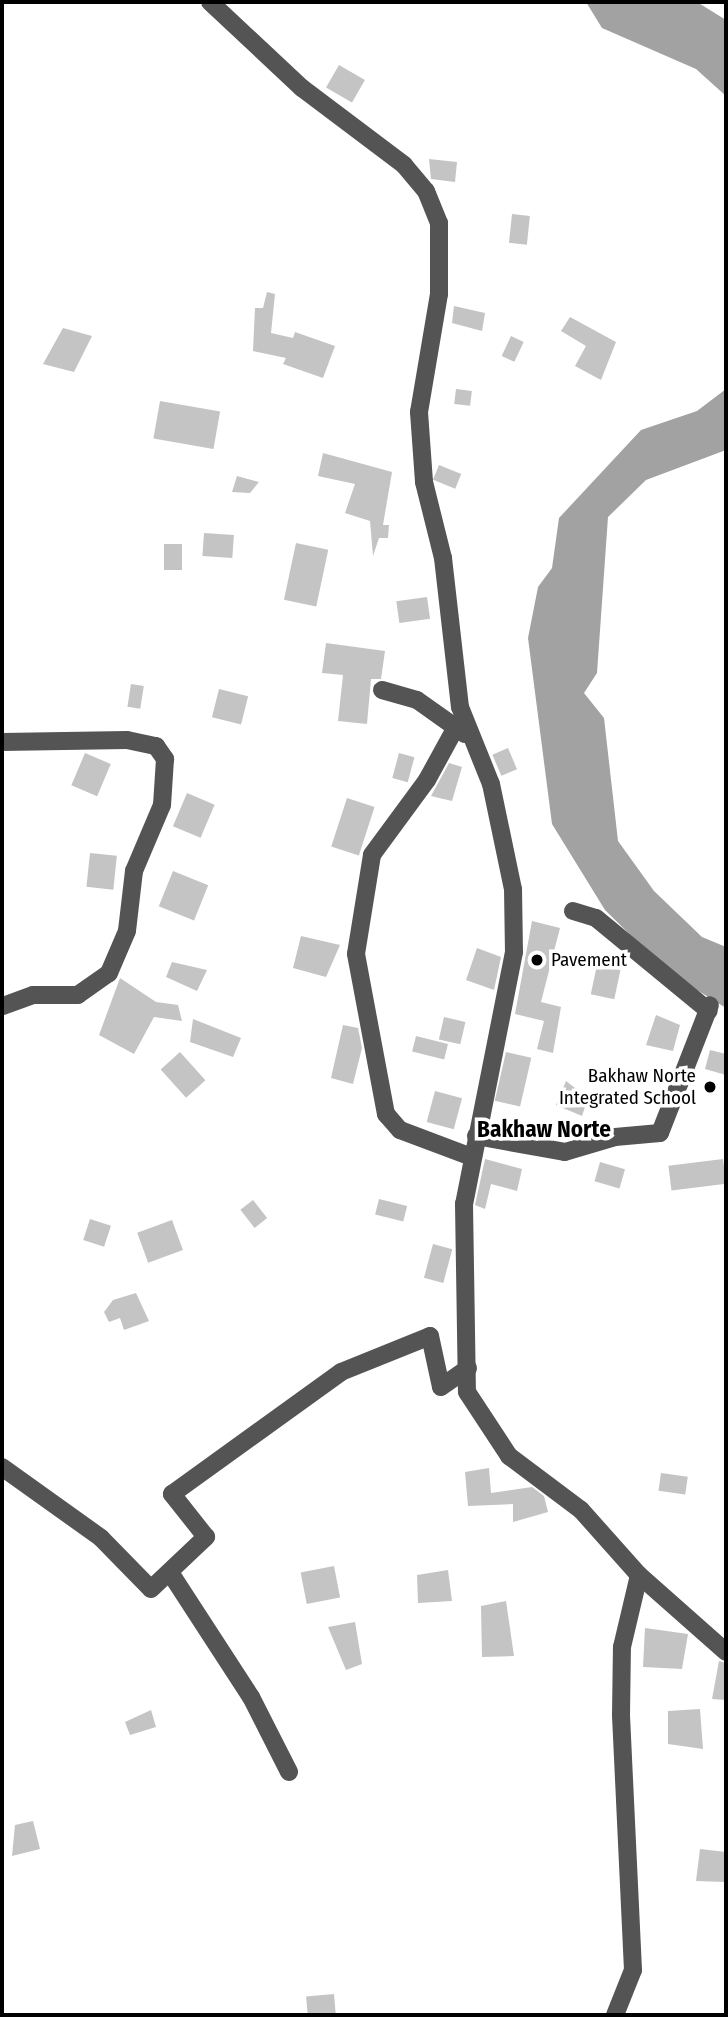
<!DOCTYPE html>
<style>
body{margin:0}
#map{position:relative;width:728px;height:2017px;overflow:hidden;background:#fff;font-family:"Fira Sans Condensed",sans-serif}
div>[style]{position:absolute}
.water>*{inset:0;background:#a2a2a2}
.building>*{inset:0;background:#c4c4c4;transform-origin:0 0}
.minor>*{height:18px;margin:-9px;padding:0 9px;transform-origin:9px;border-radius:9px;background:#545454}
.dots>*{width:19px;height:19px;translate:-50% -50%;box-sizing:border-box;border:4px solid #fff;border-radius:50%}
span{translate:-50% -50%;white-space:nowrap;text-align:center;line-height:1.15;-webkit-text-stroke:7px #fff;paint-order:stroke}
.poi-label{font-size:19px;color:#000}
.left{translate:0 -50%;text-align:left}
.right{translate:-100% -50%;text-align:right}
.quarter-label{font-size:23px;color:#000;font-weight:700}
.frame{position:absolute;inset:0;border:4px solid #000;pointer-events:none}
</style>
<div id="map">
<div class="water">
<div style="clip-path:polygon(586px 2px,697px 2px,726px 20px,726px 96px,696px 69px,602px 28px)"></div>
<div style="clip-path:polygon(726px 389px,726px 450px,646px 480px,608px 517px,597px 673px,584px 693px,604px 718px,618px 841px,654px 891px,702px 937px,726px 947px,726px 1008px,668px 972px,605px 910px,552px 824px,528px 638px,538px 587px,552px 568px,559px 518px,641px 430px,697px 411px)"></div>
</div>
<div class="building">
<div style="left:339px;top:65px;width:30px;height:26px;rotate:30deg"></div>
<div style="clip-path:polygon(429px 159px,457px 162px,455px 182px,431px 179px)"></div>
<div style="left:512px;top:214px;width:18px;height:29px;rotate:6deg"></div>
<div style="clip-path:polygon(267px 292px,275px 294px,271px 333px,293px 338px,295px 332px,335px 346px,323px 378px,283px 364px,286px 358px,253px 351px,255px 308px,263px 308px)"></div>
<div style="clip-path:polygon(454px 306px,485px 313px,482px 331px,452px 323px)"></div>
<div style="clip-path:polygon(570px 317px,616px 342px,601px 380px,575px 366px,586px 346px,561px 331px)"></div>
<div style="clip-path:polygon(63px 328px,92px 336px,74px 372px,43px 364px)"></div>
<div style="left:511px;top:336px;width:14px;height:22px;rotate:25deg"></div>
<div style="left:456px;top:389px;width:16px;height:15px;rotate:7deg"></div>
<div style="left:160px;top:401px;width:61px;height:38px;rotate:10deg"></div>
<div style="clip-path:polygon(323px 453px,392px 472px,383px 525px,389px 525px,388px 538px,379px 538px,373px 556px,370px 521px,345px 513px,355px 484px,318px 476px)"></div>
<div style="left:439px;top:465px;width:24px;height:16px;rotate:22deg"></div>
<div style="clip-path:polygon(237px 476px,259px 482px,250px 493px,232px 492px)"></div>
<div style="left:204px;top:533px;width:30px;height:23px;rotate:4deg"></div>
<div style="left:296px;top:543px;width:33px;height:58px;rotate:12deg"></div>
<div style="left:164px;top:544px;width:18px;height:26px"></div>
<div style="left:427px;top:597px;width:22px;height:31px;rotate:82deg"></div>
<div style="clip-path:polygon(326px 643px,385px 651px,381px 679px,371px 679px,367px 724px,338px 721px,343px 675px,322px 673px)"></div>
<div style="left:131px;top:684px;width:13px;height:23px;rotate:9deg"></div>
<div style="left:219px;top:689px;width:30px;height:29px;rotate:14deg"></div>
<div style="left:508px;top:748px;width:23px;height:17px;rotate:67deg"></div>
<div style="left:85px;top:753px;width:28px;height:35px;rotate:23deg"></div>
<div style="left:399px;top:753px;width:16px;height:26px;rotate:15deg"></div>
<div style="clip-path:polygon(449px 763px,462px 767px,452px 801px,431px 796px)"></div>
<div style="left:187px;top:793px;width:30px;height:36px;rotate:23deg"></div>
<div style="left:347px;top:798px;width:29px;height:51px;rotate:18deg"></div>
<div style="left:90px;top:853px;width:27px;height:34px;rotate:6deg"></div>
<div style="left:173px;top:871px;width:38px;height:38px;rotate:22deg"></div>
<div style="clip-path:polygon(532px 921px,560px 928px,541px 1002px,561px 1007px,553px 1053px,537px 1049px,544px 1021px,515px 1014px)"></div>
<div style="clip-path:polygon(301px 936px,340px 945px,326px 977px,293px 968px)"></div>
<div style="clip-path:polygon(477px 948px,501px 957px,494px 990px,466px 980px)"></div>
<div style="clip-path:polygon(172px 962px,207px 970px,197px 991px,166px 977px)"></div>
<div style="left:597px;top:965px;width:24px;height:30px;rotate:12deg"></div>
<div style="clip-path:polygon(120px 978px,156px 1002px,178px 1005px,182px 1021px,154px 1017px,134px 1054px,99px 1035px)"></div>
<div style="clip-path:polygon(656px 1015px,680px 1025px,673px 1051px,646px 1045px)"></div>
<div style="left:444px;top:1017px;width:22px;height:23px;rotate:13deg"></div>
<div style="clip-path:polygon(193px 1019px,241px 1038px,233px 1057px,190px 1042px)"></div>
<div style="clip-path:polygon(343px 1025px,358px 1028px,362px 1048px,353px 1084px,331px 1078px)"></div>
<div style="left:416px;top:1036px;width:33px;height:16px;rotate:14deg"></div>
<div style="clip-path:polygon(710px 1050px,726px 1054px,726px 1075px,705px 1069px)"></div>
<div style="left:180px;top:1052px;width:38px;height:26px;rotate:48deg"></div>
<div style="left:506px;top:1052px;width:26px;height:50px;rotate:13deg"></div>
<div style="clip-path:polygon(566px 1081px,588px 1098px,582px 1116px,556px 1105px)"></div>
<div style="left:435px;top:1091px;width:28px;height:32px;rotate:15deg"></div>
<div style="clip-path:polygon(485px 1159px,522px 1169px,517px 1191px,491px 1184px,485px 1209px,475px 1205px)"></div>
<div style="left:723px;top:1159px;width:25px;height:55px;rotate:83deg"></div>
<div style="left:600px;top:1162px;width:26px;height:20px;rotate:16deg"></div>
<div style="left:379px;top:1199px;width:29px;height:16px;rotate:14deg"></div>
<div style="left:253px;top:1200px;width:23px;height:16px;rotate:52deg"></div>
<div style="left:90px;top:1219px;width:22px;height:22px;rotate:18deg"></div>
<div style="left:172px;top:1220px;width:32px;height:37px;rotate:70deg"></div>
<div style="left:433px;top:1244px;width:20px;height:35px;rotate:15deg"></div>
<div style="clip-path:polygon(136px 1293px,149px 1321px,124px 1330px,120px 1318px,109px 1322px,104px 1312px,113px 1300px)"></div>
<div style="clip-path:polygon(489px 1468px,491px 1493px,532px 1487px,544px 1496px,548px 1512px,513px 1522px,513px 1504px,468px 1506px,465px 1472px)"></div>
<div style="left:661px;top:1473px;width:27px;height:18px;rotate:8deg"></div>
<div style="left:334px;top:1566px;width:32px;height:34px;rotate:79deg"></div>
<div style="clip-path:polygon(448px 1570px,452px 1601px,418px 1603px,417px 1575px)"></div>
<div style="clip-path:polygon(506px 1601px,514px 1656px,482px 1657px,481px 1606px)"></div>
<div style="clip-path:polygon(355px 1622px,362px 1664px,346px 1670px,328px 1627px)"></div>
<div style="clip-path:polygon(645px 1628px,688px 1634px,682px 1669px,643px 1667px)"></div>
<div style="clip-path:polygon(719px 1661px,726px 1663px,726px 1700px,712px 1699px)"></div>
<div style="clip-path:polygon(700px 1709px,703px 1749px,668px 1744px,668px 1711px)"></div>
<div style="clip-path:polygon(151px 1710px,156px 1727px,130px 1735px,125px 1722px)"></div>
<div style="clip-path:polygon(33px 1821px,40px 1849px,12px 1856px,15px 1825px)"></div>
<div style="clip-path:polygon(700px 1849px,726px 1852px,726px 1882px,696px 1881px)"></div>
<div style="left:334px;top:1994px;width:21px;height:28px;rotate:85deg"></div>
</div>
<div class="minor">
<div style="left:210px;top:2px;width:126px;rotate:43.1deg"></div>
<div style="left:302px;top:88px;width:128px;rotate:37deg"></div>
<div style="left:404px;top:165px;width:34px;rotate:50deg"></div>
<div style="left:426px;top:191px;width:35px;rotate:68deg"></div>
<div style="left:439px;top:223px;width:71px;rotate:90deg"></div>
<div style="left:439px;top:294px;width:120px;rotate:99.6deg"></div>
<div style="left:419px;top:412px;width:70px;rotate:85.9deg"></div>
<div style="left:424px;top:482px;width:78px;rotate:76deg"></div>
<div style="left:443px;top:558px;width:150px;rotate:83.5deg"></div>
<div style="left:460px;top:707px;width:83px;rotate:68.1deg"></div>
<div style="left:491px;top:784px;width:107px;rotate:78.2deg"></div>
<div style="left:513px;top:889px;width:63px;rotate:89.1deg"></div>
<div style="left:514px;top:952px;width:257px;rotate:101.2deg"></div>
<div style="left:464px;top:1204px;width:188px;rotate:89.1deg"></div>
<div style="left:467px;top:1392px;width:77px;rotate:56.7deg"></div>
<div style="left:509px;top:1456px;width:90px;rotate:36.9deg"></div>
<div style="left:581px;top:1510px;width:87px;rotate:48.3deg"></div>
<div style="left:639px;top:1575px;width:116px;rotate:41.5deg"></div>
<div style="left:382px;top:690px;width:36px;rotate:16deg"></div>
<div style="left:417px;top:700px;width:59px;rotate:35.3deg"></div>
<div style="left:456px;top:727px;width:60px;rotate:118.7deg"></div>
<div style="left:427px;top:780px;width:93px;rotate:126.3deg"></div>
<div style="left:372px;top:855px;width:100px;rotate:99.2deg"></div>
<div style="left:356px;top:954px;width:163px;rotate:79.4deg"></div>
<div style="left:386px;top:1114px;width:21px;rotate:49deg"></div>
<div style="left:400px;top:1130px;width:77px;rotate:20.6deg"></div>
<div style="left:2px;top:742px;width:125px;rotate:-0.9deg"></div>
<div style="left:127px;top:740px;width:30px;rotate:12deg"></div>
<div style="left:156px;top:746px;width:16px;rotate:55deg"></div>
<div style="left:165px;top:759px;width:46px;rotate:93.7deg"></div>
<div style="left:162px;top:805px;width:72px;rotate:113deg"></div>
<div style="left:134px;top:871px;width:60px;rotate:96.7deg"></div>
<div style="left:127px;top:931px;width:46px;rotate:113.2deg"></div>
<div style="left:109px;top:973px;width:38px;rotate:145deg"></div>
<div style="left:78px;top:995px;width:45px;rotate:180deg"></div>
<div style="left:33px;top:995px;width:33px;rotate:160deg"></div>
<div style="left:573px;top:911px;width:24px;rotate:17deg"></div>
<div style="left:596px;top:918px;width:146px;rotate:39.5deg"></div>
<div style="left:476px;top:1136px;width:90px;rotate:10.2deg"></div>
<div style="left:565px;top:1152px;width:52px;rotate:-16.7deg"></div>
<div style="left:615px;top:1137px;width:45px;rotate:-5.1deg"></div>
<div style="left:660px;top:1133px;width:137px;rotate:-68.7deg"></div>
<div style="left:2px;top:1467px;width:122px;rotate:35.6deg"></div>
<div style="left:101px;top:1538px;width:71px;rotate:45.6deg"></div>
<div style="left:151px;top:1589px;width:76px;rotate:-43.4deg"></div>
<div style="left:206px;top:1537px;width:55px;rotate:-128.3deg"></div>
<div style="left:172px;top:1494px;width:208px;rotate:-35.8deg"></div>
<div style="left:341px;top:1372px;width:96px;rotate:-22deg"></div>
<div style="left:430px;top:1336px;width:52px;rotate:77.8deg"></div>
<div style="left:441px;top:1387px;width:33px;rotate:-35deg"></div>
<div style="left:171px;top:1574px;width:147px;rotate:57deg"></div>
<div style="left:251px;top:1697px;width:84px;rotate:63.1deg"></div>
<div style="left:615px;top:2015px;width:48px;rotate:-68.2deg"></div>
<div style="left:633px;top:1970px;width:255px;rotate:-92.7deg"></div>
<div style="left:621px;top:1715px;width:68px;rotate:-89.2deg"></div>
<div style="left:622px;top:1647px;width:74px;rotate:-76.7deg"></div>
</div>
<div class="dots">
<div style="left:537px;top:960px;background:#000"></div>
<div style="left:710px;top:1087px;background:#000"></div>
</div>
<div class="poi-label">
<span class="left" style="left:551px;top:960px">Pavement</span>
<span class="right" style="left:696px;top:1087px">Bakhaw Norte<br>Integrated School</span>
</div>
<div class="quarter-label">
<span style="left:544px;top:1129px">Bakhaw Norte</span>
</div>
<div class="frame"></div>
</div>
